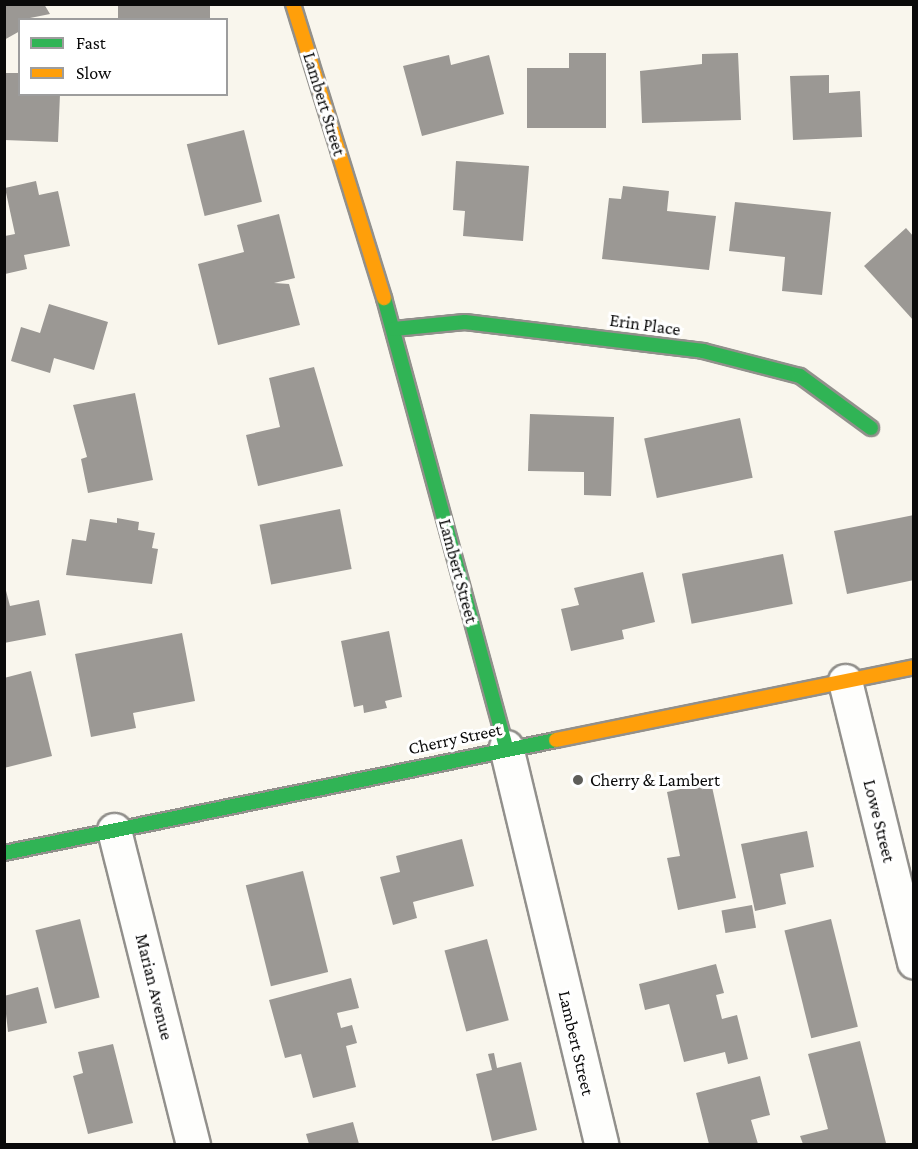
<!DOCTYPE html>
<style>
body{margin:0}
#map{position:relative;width:918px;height:1149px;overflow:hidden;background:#f9f6ed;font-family:"Crimson Pro",serif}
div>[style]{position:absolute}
.building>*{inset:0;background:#9b9894;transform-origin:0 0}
.roads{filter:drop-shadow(2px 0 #92908c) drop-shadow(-2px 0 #92908c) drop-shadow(0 2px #92908c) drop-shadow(0 -2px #92908c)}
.street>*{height:33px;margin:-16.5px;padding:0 16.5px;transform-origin:16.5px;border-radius:16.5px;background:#fefefc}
.fast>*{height:14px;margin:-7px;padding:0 7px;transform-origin:7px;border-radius:7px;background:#30b455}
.slow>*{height:14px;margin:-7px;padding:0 7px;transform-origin:7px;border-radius:7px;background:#ff9f0a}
.dots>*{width:16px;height:16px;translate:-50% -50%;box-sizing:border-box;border:3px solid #fff;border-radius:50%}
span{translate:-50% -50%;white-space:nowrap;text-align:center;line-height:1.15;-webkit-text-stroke:6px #fff;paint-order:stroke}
.street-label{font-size:18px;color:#0a0a0a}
.poi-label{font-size:18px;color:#0a0a0a}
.left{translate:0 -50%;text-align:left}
.frame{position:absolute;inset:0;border:6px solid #0a0a0a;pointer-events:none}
.legend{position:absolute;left:18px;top:18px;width:210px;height:78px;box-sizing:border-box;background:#fff;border:2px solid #9d9d9d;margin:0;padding:8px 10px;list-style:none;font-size:18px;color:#0a0a0a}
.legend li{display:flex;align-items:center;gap:12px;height:30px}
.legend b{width:30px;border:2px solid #9d9d9d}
</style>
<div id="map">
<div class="building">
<div style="clip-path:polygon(4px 4px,44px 4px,50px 14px,20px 20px,20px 31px,4px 40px)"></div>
<div style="left:118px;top:4px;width:92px;height:16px"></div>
<div style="clip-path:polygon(569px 53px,606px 53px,606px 128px,527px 128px,527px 68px,569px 68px)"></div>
<div style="clip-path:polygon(738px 53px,741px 120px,642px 123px,640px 71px,702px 64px,702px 54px)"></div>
<div style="clip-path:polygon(449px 55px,451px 65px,489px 55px,504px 114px,422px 136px,403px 66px)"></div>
<div style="clip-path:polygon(4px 73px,20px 73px,20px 94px,60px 94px,58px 142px,4px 140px)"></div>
<div style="clip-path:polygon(829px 75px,829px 93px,860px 91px,862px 137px,793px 140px,790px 76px)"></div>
<div style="left:244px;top:130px;width:74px;height:59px;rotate:76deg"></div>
<div style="clip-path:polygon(456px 161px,529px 166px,523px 241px,463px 236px,465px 211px,453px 210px)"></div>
<div style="clip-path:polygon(36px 181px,39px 195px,58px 191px,70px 246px,24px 255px,27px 269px,5px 274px,5px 236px,15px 234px,5px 188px)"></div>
<div style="clip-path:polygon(623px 186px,669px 191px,667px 211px,716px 216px,709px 270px,602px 259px,609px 198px,621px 199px)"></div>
<div style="clip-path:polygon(735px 202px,831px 212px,822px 295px,782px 291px,785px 257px,729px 251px)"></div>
<div style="clip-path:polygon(279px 214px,295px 278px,274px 283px,289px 284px,300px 325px,218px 345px,198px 264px,244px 252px,237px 225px)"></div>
<div style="clip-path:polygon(906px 228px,914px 237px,914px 321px,864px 266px)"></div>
<div style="clip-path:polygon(49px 304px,108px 322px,94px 370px,54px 358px,50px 373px,11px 361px,21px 327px,40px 333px)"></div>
<div style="clip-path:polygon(314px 367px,343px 466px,258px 486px,246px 435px,280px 427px,269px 378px)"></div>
<div style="clip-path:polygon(135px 393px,153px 480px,88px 493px,81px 459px,87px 457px,73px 405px)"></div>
<div style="clip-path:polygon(530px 414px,614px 417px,611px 496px,584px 495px,584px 472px,528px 471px)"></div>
<div style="left:740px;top:418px;width:61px;height:98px;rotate:78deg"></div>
<div style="left:340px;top:509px;width:61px;height:82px;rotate:79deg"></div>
<div style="clip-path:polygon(914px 515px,914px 580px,847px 594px,834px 531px)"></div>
<div style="clip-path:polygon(117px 518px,139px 522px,138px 530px,155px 533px,152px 548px,158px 549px,152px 584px,66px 575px,72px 539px,86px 541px,90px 519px,117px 523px)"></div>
<div style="left:783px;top:554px;width:51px;height:103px;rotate:79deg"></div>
<div style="clip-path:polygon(643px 572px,655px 622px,622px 630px,624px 639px,571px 651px,561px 609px,579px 605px,574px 588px)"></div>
<div style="clip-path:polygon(4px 583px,10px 606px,39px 600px,46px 635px,4px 643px)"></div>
<div style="clip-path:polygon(389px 631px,402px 697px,385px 701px,387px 708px,364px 713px,363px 705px,354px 707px,341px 641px)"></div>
<div style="clip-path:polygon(182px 633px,195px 701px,133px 713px,136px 728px,91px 737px,75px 654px)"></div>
<div style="clip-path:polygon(31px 671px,52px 756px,4px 768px,4px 678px)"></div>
<div style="clip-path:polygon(711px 782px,736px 898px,678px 910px,667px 858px,680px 856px,667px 792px)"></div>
<div style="clip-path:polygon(807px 831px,814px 867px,780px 874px,786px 904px,755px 911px,741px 844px)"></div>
<div style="clip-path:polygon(462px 839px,474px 886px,413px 902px,417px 918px,393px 925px,380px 877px,400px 872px,396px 856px)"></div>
<div style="left:303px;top:871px;width:104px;height:59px;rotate:76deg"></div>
<div style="left:752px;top:905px;width:23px;height:31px;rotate:80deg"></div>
<div style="left:80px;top:919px;width:81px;height:46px;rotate:76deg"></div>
<div style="left:831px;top:919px;width:111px;height:48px;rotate:76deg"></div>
<div style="left:487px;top:939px;width:84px;height:44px;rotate:75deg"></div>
<div style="clip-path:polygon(716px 964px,724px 993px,716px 995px,722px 1019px,737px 1015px,748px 1059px,728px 1064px,725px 1052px,684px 1062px,669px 1004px,645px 1010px,639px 984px)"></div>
<div style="clip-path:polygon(351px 978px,359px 1008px,337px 1013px,341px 1028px,352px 1025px,357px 1043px,346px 1046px,356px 1087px,313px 1098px,301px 1054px,285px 1058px,269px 1000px)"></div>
<div style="clip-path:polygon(38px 987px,47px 1023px,8px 1032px,4px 996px)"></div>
<div style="clip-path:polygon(860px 1041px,886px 1143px,803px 1144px,800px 1136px,828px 1129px,808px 1054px)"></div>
<div style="clip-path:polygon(113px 1044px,133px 1123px,88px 1134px,73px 1076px,83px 1073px,78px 1052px)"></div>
<div style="clip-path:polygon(494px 1053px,497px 1068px,521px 1062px,537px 1130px,492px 1141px,476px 1074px,492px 1070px,488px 1054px)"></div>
<div style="clip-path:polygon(760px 1076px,770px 1115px,751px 1120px,758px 1144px,709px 1144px,696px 1093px)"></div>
<div style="clip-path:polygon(353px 1122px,359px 1144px,309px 1144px,306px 1134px)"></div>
</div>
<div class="roads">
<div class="street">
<div style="left:845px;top:681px;width:289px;rotate:76.2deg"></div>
<div style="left:506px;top:747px;width:408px;rotate:76.5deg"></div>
<div style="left:114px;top:830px;width:324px;rotate:75.9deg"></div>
</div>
<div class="fast">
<div style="left:384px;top:298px;width:465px;rotate:74.8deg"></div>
<div style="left:394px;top:329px;width:71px;rotate:-5.6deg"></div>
<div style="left:465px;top:322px;width:240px;rotate:6.9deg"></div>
<div style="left:703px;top:351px;width:100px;rotate:14.5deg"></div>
<div style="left:800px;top:376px;width:88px;rotate:36.2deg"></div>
<div style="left:4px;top:853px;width:563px;rotate:-11.57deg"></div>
</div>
<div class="slow">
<div style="left:293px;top:4px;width:308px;rotate:72.8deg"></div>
<div style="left:556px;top:740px;width:365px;rotate:-11.5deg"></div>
</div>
</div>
<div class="dots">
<div style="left:578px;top:780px;background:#5e5d59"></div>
</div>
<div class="street-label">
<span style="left:324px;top:104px;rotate:73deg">Lambert Street</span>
<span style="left:645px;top:325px;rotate:8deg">Erin Place</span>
<span style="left:458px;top:571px;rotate:75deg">Lambert Street</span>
<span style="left:455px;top:739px;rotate:-12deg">Cherry Street</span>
<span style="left:879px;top:821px;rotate:76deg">Lowe Street</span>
<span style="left:154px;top:987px;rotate:76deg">Marian Avenue</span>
<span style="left:576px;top:1043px;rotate:77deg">Lambert Street</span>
</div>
<div class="poi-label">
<span class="left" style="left:590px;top:780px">Cherry &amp; Lambert</span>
</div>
<div class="frame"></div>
<ul class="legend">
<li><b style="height:8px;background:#30b455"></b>Fast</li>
<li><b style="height:8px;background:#ff9f0a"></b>Slow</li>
</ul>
</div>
